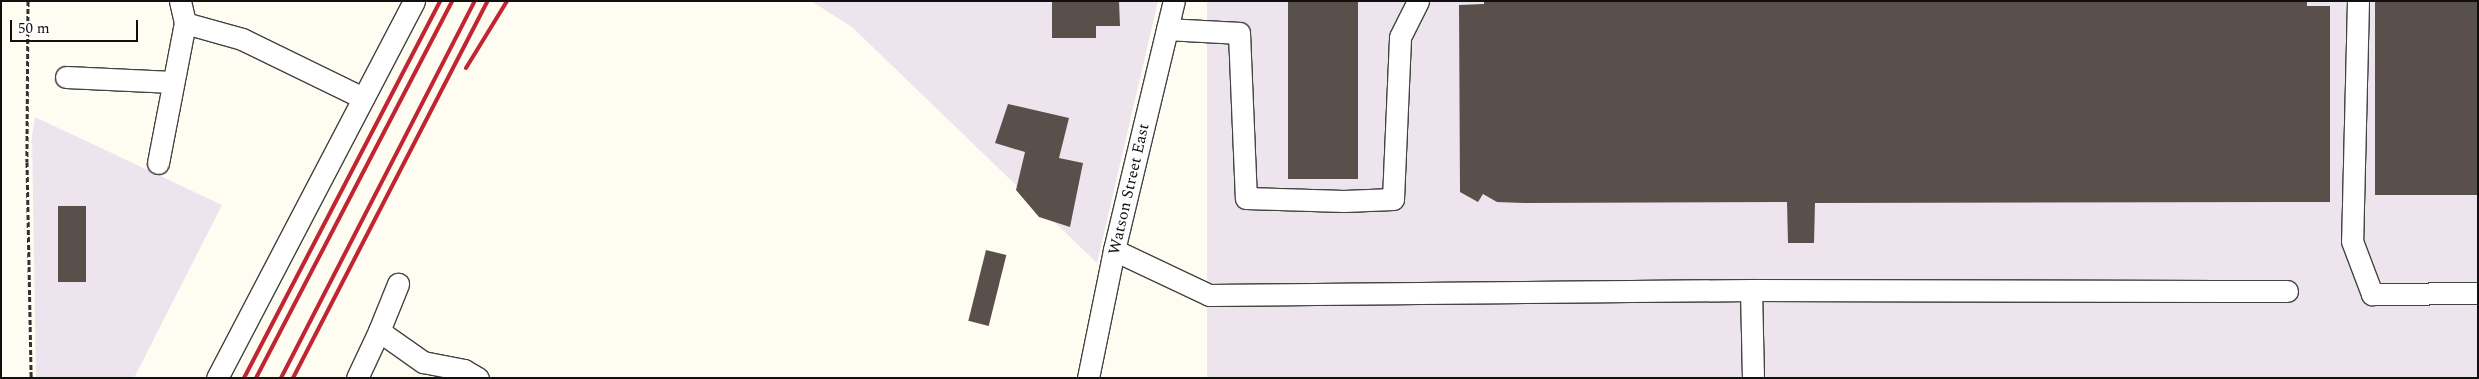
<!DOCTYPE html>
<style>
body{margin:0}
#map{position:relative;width:2479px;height:379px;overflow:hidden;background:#fffcf2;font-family:Spectral,serif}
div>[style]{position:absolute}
.industrial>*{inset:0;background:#ede4ee;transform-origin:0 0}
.building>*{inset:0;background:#59504c;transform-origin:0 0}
.path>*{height:3px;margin-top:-1.5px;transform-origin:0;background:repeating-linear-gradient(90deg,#323232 0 5px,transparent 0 7.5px)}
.roads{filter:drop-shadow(1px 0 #434343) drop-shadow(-1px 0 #434343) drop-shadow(0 1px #434343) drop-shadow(0 -1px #434343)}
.minor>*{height:21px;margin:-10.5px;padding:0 10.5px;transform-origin:10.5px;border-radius:10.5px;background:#fff}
.rail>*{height:4px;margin:-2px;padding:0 2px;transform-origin:2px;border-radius:2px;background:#c22532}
span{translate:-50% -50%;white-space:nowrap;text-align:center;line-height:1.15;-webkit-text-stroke:5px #fff;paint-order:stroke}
.street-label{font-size:16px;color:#101010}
.frame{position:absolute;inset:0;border:2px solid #101010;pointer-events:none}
.scale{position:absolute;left:10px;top:20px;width:128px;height:22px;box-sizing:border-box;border:2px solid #101010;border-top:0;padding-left:6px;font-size:15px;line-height:18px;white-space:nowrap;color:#101010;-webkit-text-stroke:4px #fff;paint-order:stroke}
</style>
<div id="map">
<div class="industrial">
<div style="clip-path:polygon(811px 1px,1158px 1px,1097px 263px,852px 27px)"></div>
<div style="left:1207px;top:1px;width:1271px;height:386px"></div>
<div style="clip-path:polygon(35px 117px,222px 205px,134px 378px,36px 378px,32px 136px)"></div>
</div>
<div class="building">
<div style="clip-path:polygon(1052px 1px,1119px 1px,1120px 26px,1096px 26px,1096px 38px,1052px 38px)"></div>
<div style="left:1288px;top:1px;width:70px;height:178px"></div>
<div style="clip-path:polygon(1484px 1px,2307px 1px,2307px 6px,2330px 6px,2330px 202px,1815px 203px,1814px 243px,1788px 243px,1787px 202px,1524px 203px,1497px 202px,1483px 194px,1478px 202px,1460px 192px,1459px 5px,1484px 4px)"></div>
<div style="left:2375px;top:1px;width:103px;height:194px"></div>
<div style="clip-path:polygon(1008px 104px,1069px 118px,1059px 158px,1083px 163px,1070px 227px,1039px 217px,1016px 190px,1025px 152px,995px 143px)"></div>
<div style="left:58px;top:206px;width:28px;height:76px"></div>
<div style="left:986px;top:250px;width:21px;height:73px;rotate:14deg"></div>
</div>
<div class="path">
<div style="left:28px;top:1px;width:161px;rotate:90.4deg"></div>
<div style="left:27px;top:162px;width:216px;rotate:88.9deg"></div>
</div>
<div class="roads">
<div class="minor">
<div style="left:180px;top:1px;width:23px;rotate:77deg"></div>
<div style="left:185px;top:23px;width:59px;rotate:15.7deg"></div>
<div style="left:242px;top:39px;width:135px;rotate:26deg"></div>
<div style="left:2358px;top:1px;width:240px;rotate:91.4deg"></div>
<div style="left:2352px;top:241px;width:57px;rotate:69.3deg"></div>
<div style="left:2372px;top:294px;width:106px;rotate:-0.5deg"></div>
<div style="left:1167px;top:29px;width:72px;rotate:3.2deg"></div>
<div style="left:1239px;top:33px;width:165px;rotate:87.6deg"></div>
<div style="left:1246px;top:198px;width:98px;rotate:1.8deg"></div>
<div style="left:1344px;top:201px;width:49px;rotate:-2.3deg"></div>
<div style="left:1393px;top:199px;width:162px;rotate:-87.5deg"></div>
<div style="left:1400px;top:37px;width:40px;rotate:-63.4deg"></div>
<div style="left:66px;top:77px;width:107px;rotate:2.7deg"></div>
<div style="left:158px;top:163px;width:143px;rotate:-79.1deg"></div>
<div style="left:1114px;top:250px;width:105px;rotate:25.3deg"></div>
<div style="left:1209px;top:295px;width:542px;rotate:-0.53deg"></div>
<div style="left:1751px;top:290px;width:536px;rotate:0.11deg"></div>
<div style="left:1751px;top:290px;width:88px;rotate:88.7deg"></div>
<div style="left:379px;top:331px;width:54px;rotate:35.2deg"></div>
<div style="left:423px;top:362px;width:42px;rotate:11deg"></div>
<div style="left:464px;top:370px;width:16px;rotate:30deg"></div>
<div style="left:217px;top:378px;width:425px;rotate:-62.4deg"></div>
<div style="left:357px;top:378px;width:52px;rotate:-64.9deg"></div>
<div style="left:379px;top:331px;width:51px;rotate:-68deg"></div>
<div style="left:1088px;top:378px;width:131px;rotate:-78.5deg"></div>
<div style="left:1114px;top:250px;width:256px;rotate:-76.5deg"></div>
</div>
</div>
<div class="rail">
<div style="left:466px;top:68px;width:79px;rotate:-58.5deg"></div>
<div style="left:244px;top:378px;width:425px;rotate:-62.5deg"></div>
<div style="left:256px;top:378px;width:425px;rotate:-62.5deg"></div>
<div style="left:281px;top:378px;width:424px;rotate:-62.8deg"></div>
<div style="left:293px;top:378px;width:424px;rotate:-62.7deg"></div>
</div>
<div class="street-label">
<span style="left:1129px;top:189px;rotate:-77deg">Watson Street East</span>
</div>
<div class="frame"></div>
<div class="scale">50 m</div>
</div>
